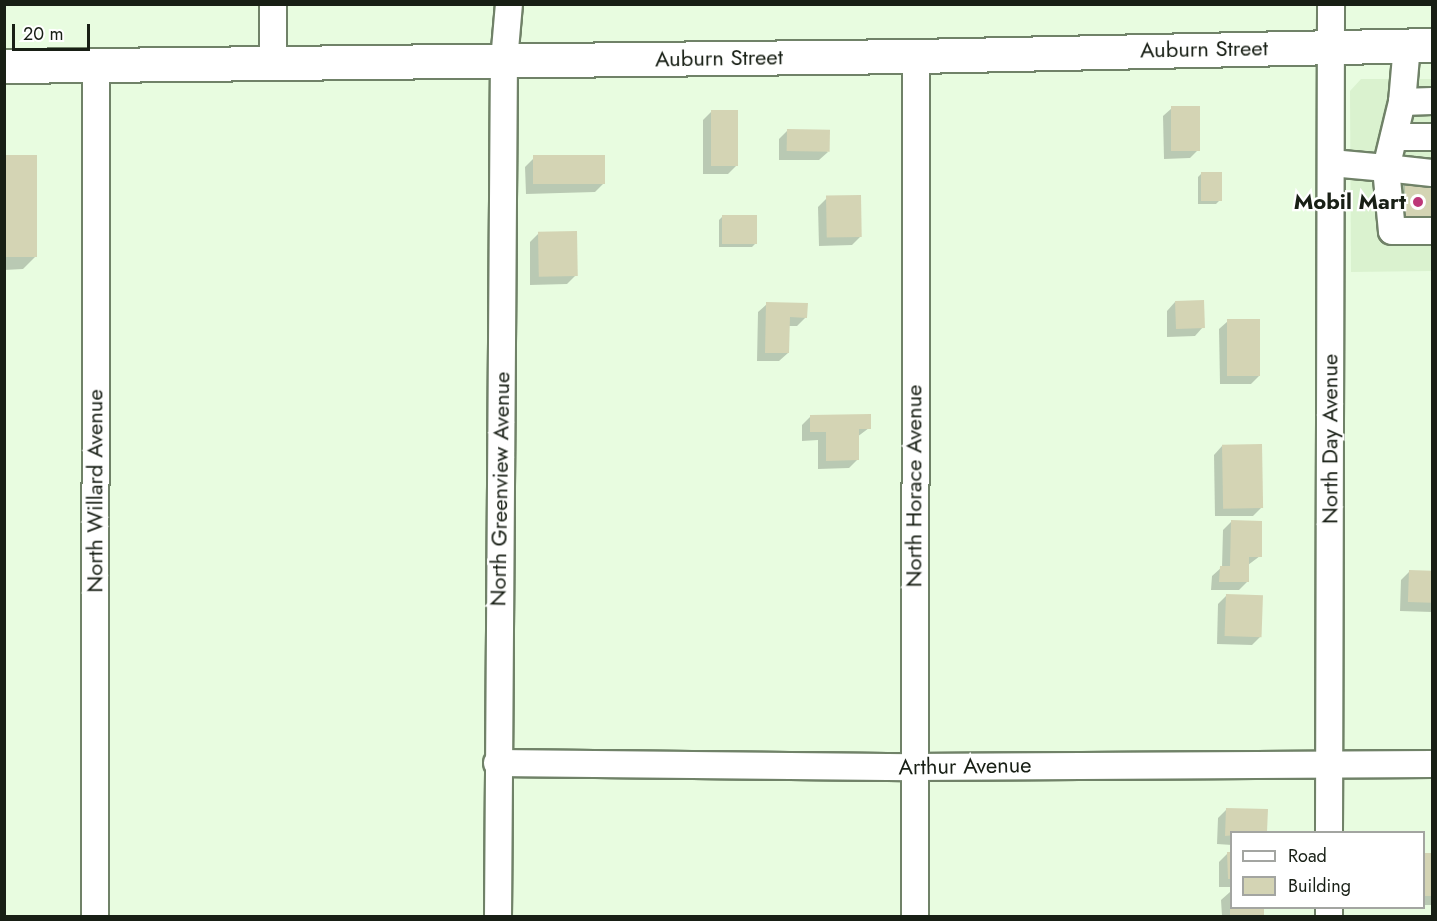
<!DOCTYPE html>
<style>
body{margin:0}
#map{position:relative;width:1437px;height:921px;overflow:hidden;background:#e8fce0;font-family:Jost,sans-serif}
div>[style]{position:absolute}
.built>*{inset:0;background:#daf2cf}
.shadow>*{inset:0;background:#0003;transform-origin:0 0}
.building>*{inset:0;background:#d4d4b4;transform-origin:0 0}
.roads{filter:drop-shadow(2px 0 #708268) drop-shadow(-2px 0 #708268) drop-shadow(0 2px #708268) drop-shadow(0 -2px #708268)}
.minor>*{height:26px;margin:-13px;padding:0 13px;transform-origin:13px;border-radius:13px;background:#fff}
.major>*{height:33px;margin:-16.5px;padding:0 16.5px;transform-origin:16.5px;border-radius:16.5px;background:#fff}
.dots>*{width:16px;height:16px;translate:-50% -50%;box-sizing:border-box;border:3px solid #fff;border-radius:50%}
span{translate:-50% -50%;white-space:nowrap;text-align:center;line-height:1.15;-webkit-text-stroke:4.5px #fff;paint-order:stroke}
.street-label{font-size:22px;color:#181f15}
.poi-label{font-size:22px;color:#181f15;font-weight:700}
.right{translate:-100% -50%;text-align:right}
.frame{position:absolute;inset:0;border:6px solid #181f15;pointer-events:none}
.legend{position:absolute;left:1230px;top:831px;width:195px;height:78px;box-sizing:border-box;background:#fff;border:2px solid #a3a5a1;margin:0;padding:8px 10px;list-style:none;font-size:18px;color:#181f15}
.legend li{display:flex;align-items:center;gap:12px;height:30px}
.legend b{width:30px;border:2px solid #a3a5a1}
.scale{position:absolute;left:12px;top:24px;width:78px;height:27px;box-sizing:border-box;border:3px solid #181f15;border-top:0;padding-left:8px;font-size:18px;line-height:21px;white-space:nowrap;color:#181f15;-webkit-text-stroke:4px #fff;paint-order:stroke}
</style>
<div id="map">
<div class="built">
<div style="clip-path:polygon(1361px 79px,1432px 79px,1432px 271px,1351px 272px,1350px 91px)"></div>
</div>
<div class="shadow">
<div style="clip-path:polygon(1172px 108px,1199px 149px,1190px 158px,1164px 159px,1163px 116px)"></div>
<div style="clip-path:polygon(712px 111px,737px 165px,728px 174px,703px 174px,703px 120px)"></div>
<div style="clip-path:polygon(788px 130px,828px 152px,819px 160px,779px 160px,779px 139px)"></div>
<div style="clip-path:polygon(4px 157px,36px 256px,23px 269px,4px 270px)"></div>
<div style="clip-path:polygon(534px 158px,604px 183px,595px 192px,526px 194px,525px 167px)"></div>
<div style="clip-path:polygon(1202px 173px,1220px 200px,1216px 204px,1198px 204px,1198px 177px)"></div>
<div style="clip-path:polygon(1405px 181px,1432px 181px,1432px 236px,1392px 236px,1392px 194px)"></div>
<div style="clip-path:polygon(827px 198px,861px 236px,852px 245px,819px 246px,818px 207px)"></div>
<div style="clip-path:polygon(723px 216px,756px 243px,752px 247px,719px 247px,719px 220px)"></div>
<div style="clip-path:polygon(539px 233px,576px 275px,567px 284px,530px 285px,530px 242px)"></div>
<div style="clip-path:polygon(1175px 302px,1203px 327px,1195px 336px,1167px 337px,1167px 311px)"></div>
<div style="clip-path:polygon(767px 304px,806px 317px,797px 326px,788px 326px,788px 353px,779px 361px,757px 361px,758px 312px)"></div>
<div style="clip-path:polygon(1228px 321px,1260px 375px,1251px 384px,1220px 384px,1219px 329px)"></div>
<div style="clip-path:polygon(810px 417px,869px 428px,857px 437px,858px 459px,849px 468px,818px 469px,818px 440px,802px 441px,802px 425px)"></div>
<div style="clip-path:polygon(1222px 446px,1262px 507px,1253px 516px,1215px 516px,1214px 455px)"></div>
<div style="clip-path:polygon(1231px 522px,1260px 556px,1248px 565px,1247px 582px,1239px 590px,1211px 590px,1212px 576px,1222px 567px,1223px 530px)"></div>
<div style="clip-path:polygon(1409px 572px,1432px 573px,1432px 612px,1400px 611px,1401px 580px)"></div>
<div style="clip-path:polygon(1227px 595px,1261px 636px,1252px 645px,1217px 644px,1218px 604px)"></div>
<div style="clip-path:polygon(1226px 810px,1266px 811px,1266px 832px,1232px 832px,1232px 845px,1217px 844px,1218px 818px)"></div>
<div style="clip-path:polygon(1228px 853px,1232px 853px,1232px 887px,1219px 887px,1219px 862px)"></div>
<div style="left:1424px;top:855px;width:8px;height:50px"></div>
<div style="clip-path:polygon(1230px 892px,1232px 908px,1262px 908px,1262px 916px,1222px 916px,1221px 900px)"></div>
</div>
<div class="building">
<div style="left:1171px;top:106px;width:29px;height:45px"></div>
<div style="left:711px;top:110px;width:27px;height:56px"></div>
<div style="left:787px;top:129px;width:43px;height:22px;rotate:1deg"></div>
<div style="left:4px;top:155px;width:33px;height:102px"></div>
<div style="left:605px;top:155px;width:29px;height:72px;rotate:90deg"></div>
<div style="left:1201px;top:172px;width:21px;height:29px"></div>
<div style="left:1405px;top:180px;width:27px;height:44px"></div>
<div style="left:861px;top:195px;width:42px;height:35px;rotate:89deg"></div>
<div style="left:722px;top:215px;width:35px;height:29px"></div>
<div style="left:577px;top:231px;width:45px;height:39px;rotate:89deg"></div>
<div style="left:1204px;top:300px;width:28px;height:29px;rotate:88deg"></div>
<div style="clip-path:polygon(766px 302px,808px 303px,807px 318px,790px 317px,789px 353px,765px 353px)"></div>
<div style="left:1227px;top:319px;width:33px;height:57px"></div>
<div style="clip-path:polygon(871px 414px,871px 429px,859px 429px,859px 460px,826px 461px,826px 432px,810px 432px,810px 415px)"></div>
<div style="left:1262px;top:444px;width:64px;height:40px;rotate:89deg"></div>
<div style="clip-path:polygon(1231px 520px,1262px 521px,1262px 557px,1249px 557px,1249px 582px,1219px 582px,1220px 566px,1230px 566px)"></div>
<div style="left:1409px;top:570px;width:23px;height:32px;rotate:2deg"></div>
<div style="left:1226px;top:594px;width:37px;height:42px;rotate:2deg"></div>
<div style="clip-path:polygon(1226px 808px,1268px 809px,1267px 832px,1225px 836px)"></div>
<div style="clip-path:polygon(1227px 852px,1232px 852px,1232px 879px,1228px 879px)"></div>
<div style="left:1424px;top:853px;width:8px;height:43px"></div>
<div style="left:1230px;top:908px;width:34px;height:8px"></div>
</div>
<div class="roads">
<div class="minor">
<div style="left:1407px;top:45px;width:57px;rotate:95deg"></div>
<div style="left:1402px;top:102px;width:68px;rotate:103.6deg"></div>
<div style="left:1386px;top:168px;width:46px;rotate:6.2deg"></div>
<div style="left:273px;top:61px;width:57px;rotate:-90deg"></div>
<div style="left:1402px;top:102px;width:30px;rotate:-2deg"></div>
<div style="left:1394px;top:137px;width:38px"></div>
<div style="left:1331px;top:163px;width:55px;rotate:5.2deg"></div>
<div style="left:1386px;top:168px;width:63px;rotate:84.6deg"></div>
<div style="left:1392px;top:231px;width:40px"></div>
<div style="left:497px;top:763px;width:415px;rotate:0.6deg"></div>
<div style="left:912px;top:767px;width:520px;rotate:-0.33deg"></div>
<div style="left:1329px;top:832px;width:828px;rotate:-89.86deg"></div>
<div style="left:1329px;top:908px;width:8px;rotate:90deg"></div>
<div style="left:95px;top:916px;width:850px;rotate:-89.93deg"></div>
<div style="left:498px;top:916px;width:855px;rotate:-89.6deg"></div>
<div style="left:504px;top:61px;width:57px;rotate:-85deg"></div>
<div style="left:915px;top:916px;width:860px;rotate:-89.93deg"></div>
</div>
<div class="major">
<div style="left:4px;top:66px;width:912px;rotate:-0.63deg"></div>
<div style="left:916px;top:56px;width:516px;rotate:-1.22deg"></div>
</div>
</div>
<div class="dots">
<div style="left:1418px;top:202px;background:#bd3778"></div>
</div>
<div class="street-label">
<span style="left:1204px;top:49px;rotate:-1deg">Auburn Street</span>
<span style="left:719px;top:58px;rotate:-1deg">Auburn Street</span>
<span style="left:1330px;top:439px;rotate:-90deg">North Day Avenue</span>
<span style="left:914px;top:486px;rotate:-90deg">North Horace Avenue</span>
<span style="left:500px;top:489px;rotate:-89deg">North Greenview Avenue</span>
<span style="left:95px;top:491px;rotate:-90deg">North Willard Avenue</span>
<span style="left:965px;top:766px;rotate:-1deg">Arthur Avenue</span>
</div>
<div class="poi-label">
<span class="right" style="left:1406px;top:202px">Mobil Mart</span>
</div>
<div class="frame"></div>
<ul class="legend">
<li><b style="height:8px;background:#fff"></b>Road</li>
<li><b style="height:16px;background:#d4d4b4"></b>Building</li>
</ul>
<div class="scale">20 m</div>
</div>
